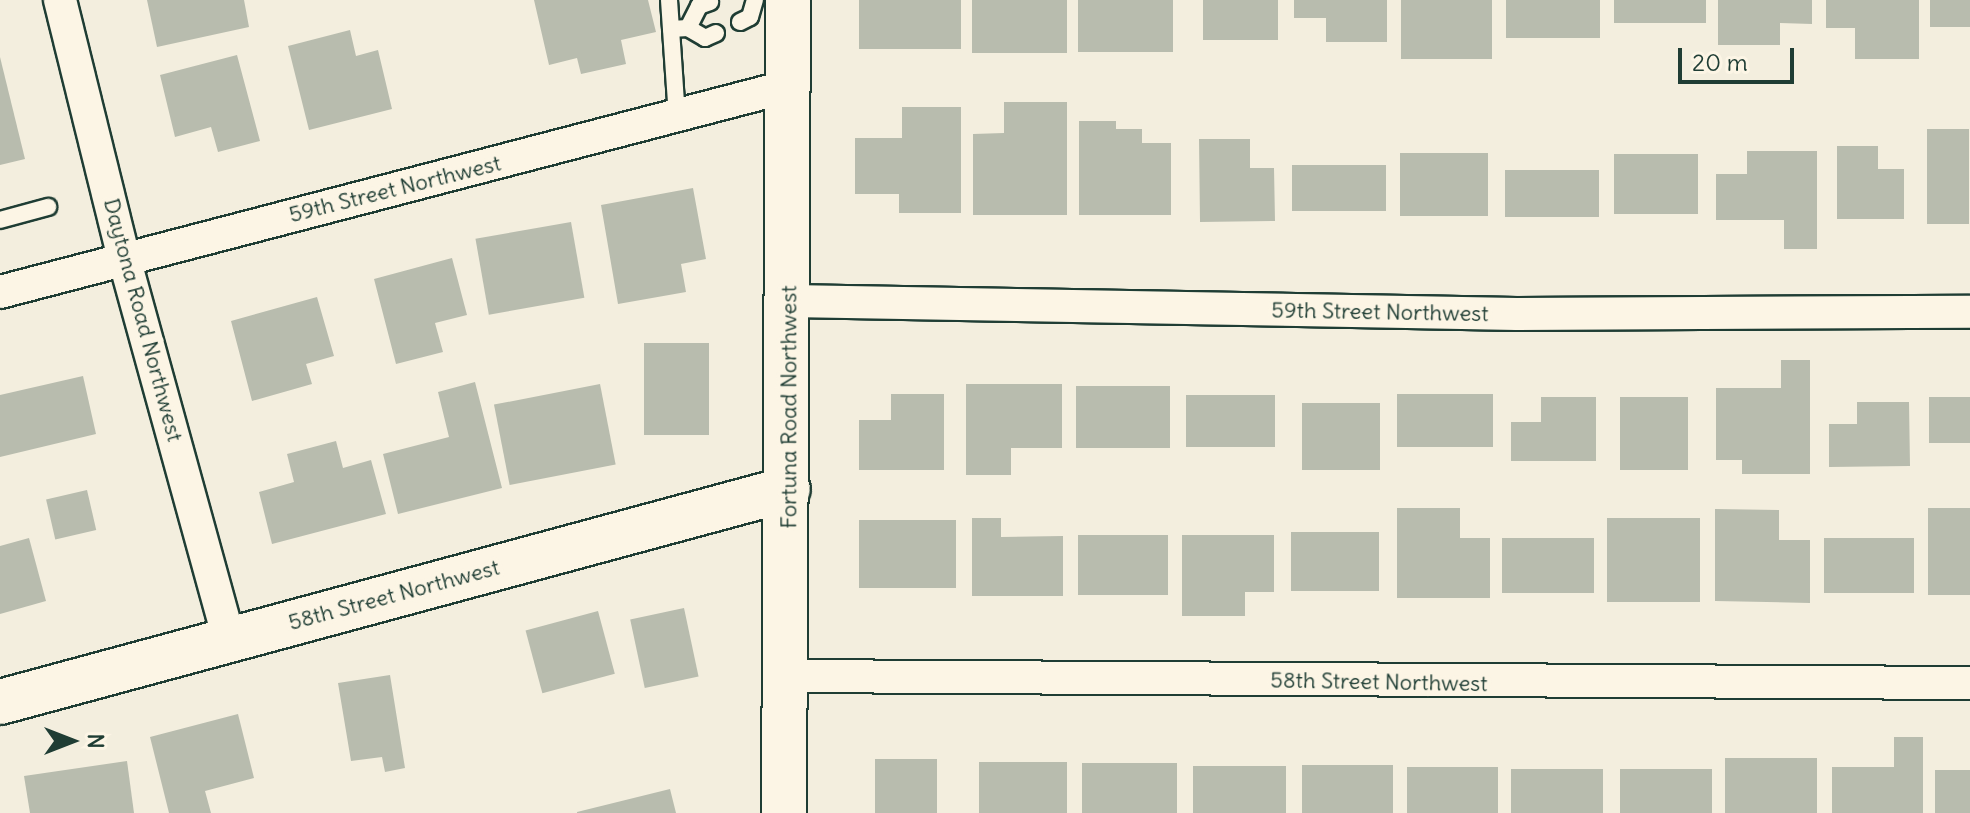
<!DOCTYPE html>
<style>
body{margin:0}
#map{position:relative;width:1970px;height:813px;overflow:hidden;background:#f3eede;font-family:Delius,sans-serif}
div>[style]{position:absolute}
.building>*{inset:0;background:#b8bcae;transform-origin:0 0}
.roads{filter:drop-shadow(2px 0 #1f3d34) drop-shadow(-2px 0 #1f3d34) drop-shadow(0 2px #1f3d34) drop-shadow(0 -2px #1f3d34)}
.lane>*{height:16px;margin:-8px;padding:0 8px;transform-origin:8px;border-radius:8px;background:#fcf5e5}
.street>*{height:32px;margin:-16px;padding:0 16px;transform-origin:16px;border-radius:16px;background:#fcf5e5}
.secondary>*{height:44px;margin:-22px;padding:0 22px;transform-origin:22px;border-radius:22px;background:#fcf5e5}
span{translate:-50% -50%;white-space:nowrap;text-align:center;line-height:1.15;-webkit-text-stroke:8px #fcf5e5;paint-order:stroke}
.street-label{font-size:22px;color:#1f3d34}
.north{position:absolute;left:32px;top:701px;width:80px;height:80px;-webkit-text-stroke:6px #fcf5e5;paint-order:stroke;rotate:90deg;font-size:22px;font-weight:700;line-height:32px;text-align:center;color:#1f3d34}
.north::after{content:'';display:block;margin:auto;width:28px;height:36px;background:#1f3d34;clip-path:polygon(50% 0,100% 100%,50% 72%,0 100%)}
.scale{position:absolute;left:1678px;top:48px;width:116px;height:36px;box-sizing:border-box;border:4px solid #1f3d34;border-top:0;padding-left:10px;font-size:24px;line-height:28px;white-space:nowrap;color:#1f3d34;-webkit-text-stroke:6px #fcf5e5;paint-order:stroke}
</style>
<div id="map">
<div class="building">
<div style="clip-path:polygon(147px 0,244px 0,249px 27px,157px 47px)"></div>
<div style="clip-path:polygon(534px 0,648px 0,656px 32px,621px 40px,626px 64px,581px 74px,577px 58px,549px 65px)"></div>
<div style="left:859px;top:0;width:102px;height:49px"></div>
<div style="left:972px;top:0;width:95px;height:53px"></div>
<div style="left:1078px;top:0;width:95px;height:52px"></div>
<div style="left:1203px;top:0;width:75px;height:40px"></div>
<div style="clip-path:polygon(1294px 0,1387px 0,1387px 42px,1326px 42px,1326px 18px,1294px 18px)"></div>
<div style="left:1401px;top:0;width:91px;height:59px"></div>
<div style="left:1506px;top:0;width:94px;height:38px"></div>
<div style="left:1614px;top:0;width:92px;height:23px"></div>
<div style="clip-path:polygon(1718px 0,1812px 0,1812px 24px,1780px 23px,1780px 45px,1718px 45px)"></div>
<div style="clip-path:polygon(1826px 0,1919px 0,1919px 59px,1855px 59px,1855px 28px,1826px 28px)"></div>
<div style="left:1930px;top:0;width:40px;height:27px"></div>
<div style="clip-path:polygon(350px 30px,356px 56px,378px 50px,392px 109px,309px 130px,288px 46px)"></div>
<div style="clip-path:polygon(237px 55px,260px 141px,218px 152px,211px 127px,175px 137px,160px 75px)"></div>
<div style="clip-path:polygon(0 57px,25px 159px,0 165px)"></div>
<div style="clip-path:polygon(1004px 102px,1067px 102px,1067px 215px,973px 215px,973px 134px,1004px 133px)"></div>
<div style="clip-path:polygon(902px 107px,961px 107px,961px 213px,899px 213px,899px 194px,855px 194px,855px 138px,902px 138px)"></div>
<div style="clip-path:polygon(1079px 121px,1116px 121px,1116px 129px,1142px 129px,1142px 143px,1171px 143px,1171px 215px,1079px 215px)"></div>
<div style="left:1927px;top:129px;width:42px;height:95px"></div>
<div style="clip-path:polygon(1199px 139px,1250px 139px,1250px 168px,1274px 168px,1275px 221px,1200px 222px)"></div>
<div style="clip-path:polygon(1837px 146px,1878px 146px,1878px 169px,1904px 169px,1904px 219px,1837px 219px)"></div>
<div style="clip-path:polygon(1747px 151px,1817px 151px,1817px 249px,1784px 249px,1784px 220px,1716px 220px,1716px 174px,1747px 174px)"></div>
<div style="left:1400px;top:153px;width:88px;height:63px"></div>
<div style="left:1614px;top:154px;width:84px;height:60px"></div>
<div style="left:1292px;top:165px;width:94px;height:46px"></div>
<div style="left:1505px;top:170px;width:94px;height:47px"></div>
<div style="clip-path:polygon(693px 188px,706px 259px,681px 264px,686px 292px,618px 304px,601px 205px)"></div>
<div style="left:571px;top:222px;width:77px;height:97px;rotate:80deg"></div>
<div style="clip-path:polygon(452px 258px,467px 315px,435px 323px,443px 352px,396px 364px,374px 279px)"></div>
<div style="clip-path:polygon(317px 297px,334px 356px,306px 364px,312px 384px,252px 401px,231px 321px)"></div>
<div style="left:644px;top:343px;width:65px;height:92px"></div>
<div style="clip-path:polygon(1781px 360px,1810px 360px,1810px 474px,1742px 474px,1742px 460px,1716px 460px,1716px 388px,1781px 388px)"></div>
<div style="clip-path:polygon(83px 376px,96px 434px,0 457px,0 395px)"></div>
<div style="clip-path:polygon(475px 382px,502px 488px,398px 514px,383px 454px,449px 437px,438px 392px)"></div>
<div style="left:600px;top:384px;width:82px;height:108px;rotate:79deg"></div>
<div style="clip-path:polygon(966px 384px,1062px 384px,1062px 448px,1011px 448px,1011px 475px,966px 475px)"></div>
<div style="left:1076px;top:386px;width:94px;height:62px"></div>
<div style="clip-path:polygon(891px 394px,944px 394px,944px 470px,859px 470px,859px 420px,891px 420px)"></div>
<div style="left:1397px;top:394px;width:96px;height:53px"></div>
<div style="left:1186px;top:395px;width:89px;height:52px"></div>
<div style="clip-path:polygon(1541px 397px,1596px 397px,1596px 461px,1511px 461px,1511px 422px,1541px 422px)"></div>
<div style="left:1620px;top:397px;width:68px;height:73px"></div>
<div style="left:1929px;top:397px;width:41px;height:46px"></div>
<div style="clip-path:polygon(1857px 402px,1909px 402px,1910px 466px,1829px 467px,1829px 424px,1857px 424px)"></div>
<div style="left:1302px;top:403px;width:78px;height:67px"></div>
<div style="clip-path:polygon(336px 441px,343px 468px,371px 460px,386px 514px,272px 544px,259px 492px,294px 482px,287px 454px)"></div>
<div style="left:87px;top:490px;width:41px;height:42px;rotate:77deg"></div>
<div style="clip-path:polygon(1397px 508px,1460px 508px,1460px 538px,1490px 538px,1490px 598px,1397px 598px)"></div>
<div style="left:1928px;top:508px;width:42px;height:87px"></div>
<div style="clip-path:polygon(1715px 509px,1779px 510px,1779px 540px,1810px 540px,1810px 603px,1715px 601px)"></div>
<div style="clip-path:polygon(972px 518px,1001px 518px,1001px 537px,1063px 536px,1063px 596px,972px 596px)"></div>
<div style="left:1607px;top:518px;width:93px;height:84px"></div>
<div style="left:859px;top:520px;width:97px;height:68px"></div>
<div style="left:1291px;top:532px;width:88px;height:59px"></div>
<div style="left:1078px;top:535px;width:90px;height:60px"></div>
<div style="clip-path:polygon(1182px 535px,1274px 535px,1274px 592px,1245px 592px,1245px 616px,1182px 616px)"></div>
<div style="clip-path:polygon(29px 538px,46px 601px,0 614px,0 546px)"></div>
<div style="left:1502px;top:538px;width:92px;height:55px"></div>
<div style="left:1824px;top:538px;width:90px;height:55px"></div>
<div style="left:684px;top:608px;width:70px;height:55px;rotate:78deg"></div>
<div style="left:598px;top:611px;width:65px;height:75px;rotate:75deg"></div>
<div style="clip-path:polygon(390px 675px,405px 768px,385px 772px,382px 757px,351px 761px,338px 683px)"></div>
<div style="clip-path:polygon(238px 714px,254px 778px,205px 791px,211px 813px,169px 813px,150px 737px)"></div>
<div style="clip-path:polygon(1894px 737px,1923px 737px,1923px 813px,1832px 813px,1832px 767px,1894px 767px)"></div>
<div style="left:1725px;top:758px;width:92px;height:55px"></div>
<div style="left:875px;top:759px;width:62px;height:54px"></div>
<div style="clip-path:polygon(127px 761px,134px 813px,30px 813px,24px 776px)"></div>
<div style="left:979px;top:762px;width:88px;height:51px"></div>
<div style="left:1082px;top:763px;width:95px;height:50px"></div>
<div style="left:1302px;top:765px;width:91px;height:48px"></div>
<div style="left:1193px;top:766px;width:93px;height:47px"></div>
<div style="left:1407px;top:767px;width:91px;height:46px"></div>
<div style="left:1511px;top:769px;width:92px;height:44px"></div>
<div style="left:1620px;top:769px;width:92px;height:44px"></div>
<div style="left:1935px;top:770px;width:35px;height:43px"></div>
<div style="clip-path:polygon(670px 789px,676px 813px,577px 813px,577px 812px)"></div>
</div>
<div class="roads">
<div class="lane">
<div style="left:669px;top:0;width:116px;rotate:86.1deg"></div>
<div style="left:740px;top:22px;width:11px;rotate:-27deg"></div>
<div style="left:750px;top:17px;width:18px;rotate:-74deg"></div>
<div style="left:688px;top:28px;width:20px;rotate:30deg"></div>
<div style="left:705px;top:38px;width:12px;rotate:-24deg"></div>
<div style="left:671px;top:29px;width:17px;rotate:-3deg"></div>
<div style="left:688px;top:28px;width:25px;rotate:-63deg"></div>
<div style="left:699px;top:6px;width:12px;rotate:-20deg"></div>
<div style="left:0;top:220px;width:50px;rotate:-15.2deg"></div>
</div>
<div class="street">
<div style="left:60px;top:0;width:266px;rotate:76.1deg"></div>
<div style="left:124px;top:258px;width:396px;rotate:74.6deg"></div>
<div style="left:0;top:292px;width:815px;rotate:-14.63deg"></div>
<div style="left:790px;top:301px;width:727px;rotate:1.02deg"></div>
<div style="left:1517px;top:314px;width:453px;rotate:-0.3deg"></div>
<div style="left:787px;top:676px;width:1183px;rotate:0.34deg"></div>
</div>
<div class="secondary">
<div style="left:0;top:702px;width:816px;rotate:-15.13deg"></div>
<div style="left:784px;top:813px;width:813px;rotate:-89.72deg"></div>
</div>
</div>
<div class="street-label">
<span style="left:395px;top:189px;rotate:-14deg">59th Street Northwest</span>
<span style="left:1380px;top:312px;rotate:1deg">59th Street Northwest</span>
<span style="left:143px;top:320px;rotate:75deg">Daytona Road Northwest</span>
<span style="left:789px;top:407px;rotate:-90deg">Fortuna Road Northwest</span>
<span style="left:394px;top:595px;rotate:-15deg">58th Street Northwest</span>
<span style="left:1379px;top:682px;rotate:1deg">58th Street Northwest</span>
</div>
<div class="north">N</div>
<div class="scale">20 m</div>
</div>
